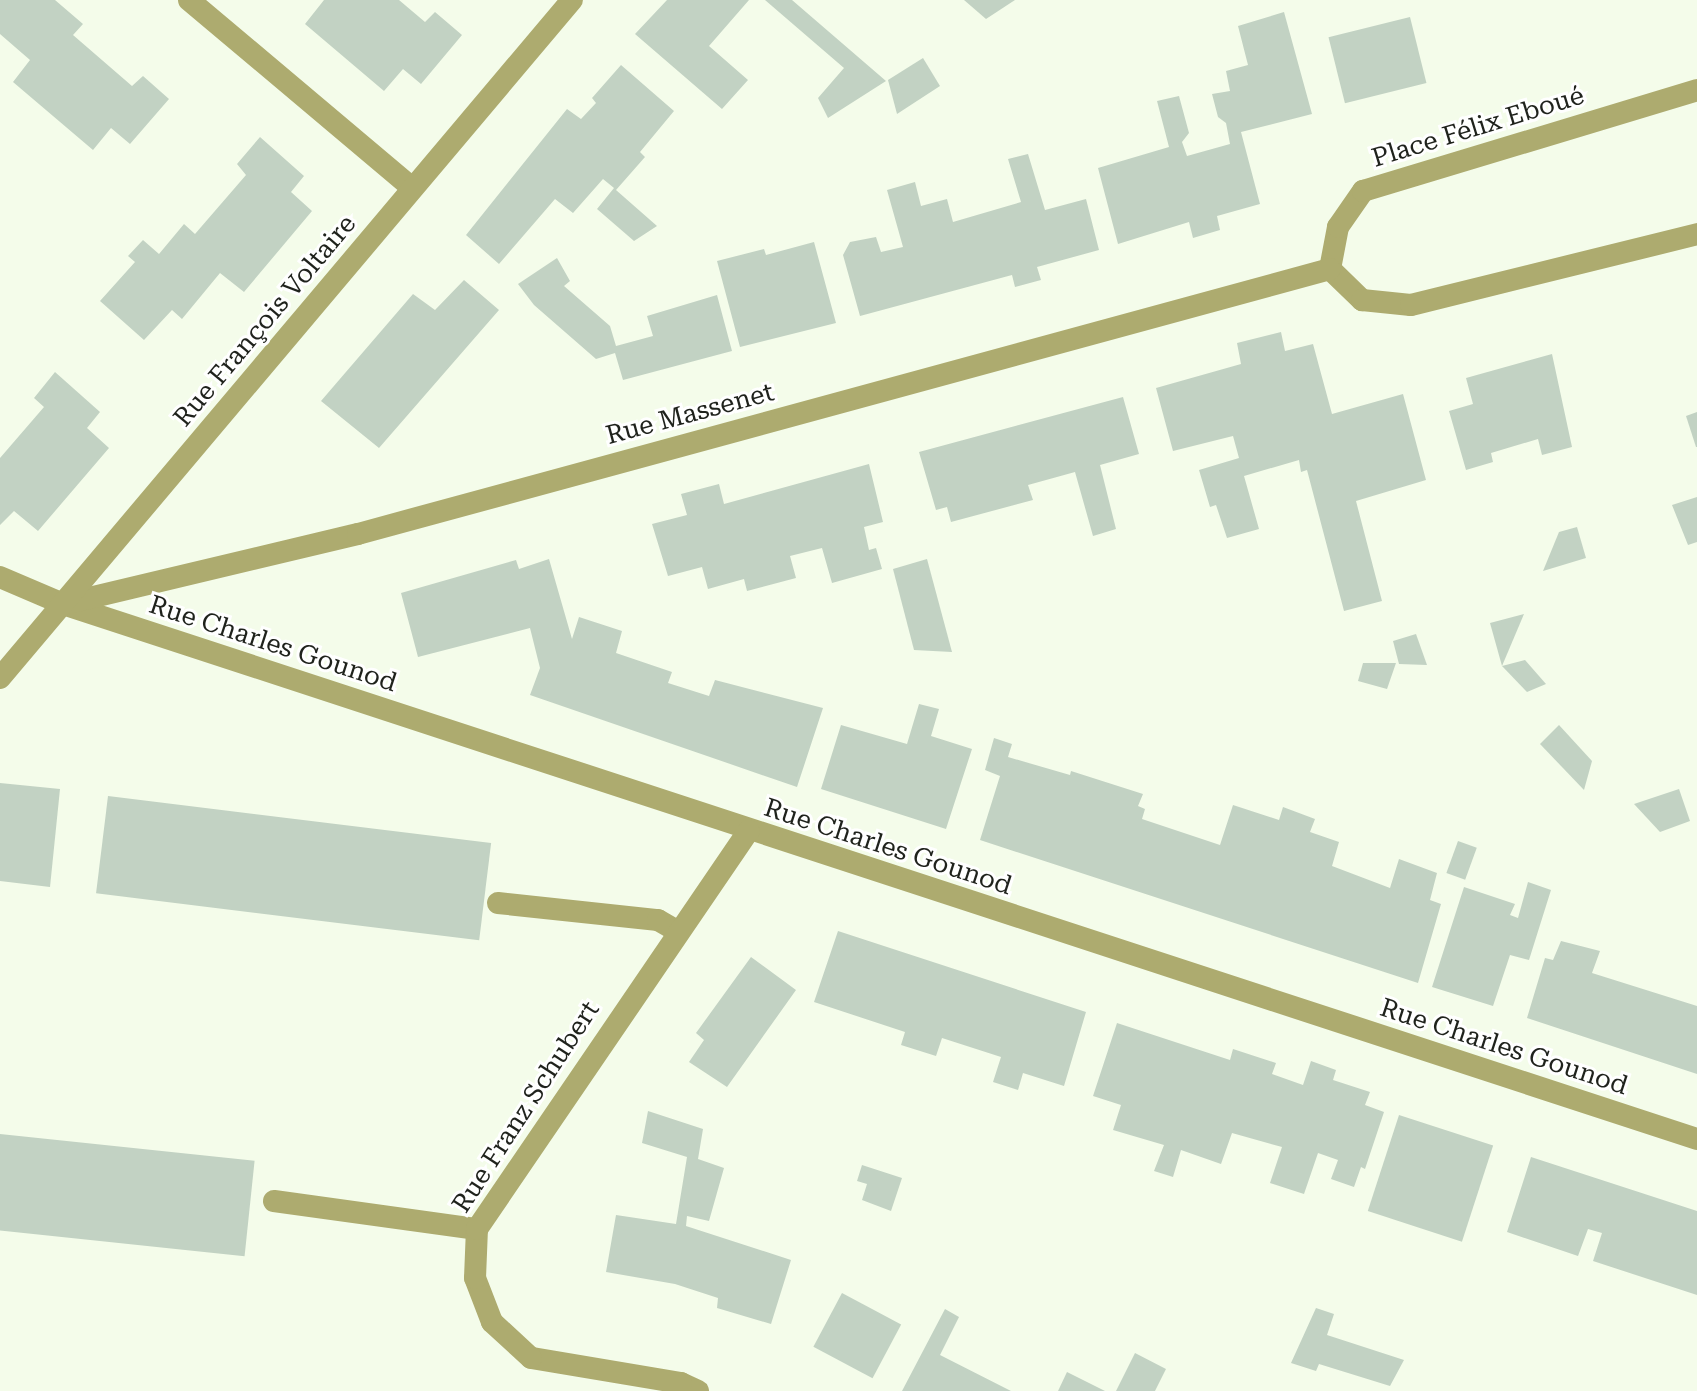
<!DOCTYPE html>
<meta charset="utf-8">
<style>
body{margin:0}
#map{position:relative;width:1697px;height:1391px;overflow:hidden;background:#f4fcea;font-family:"Roboto Serif",serif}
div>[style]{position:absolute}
.building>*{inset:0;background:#c2d2c3;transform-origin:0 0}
.service>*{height:22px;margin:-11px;padding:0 11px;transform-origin:11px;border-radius:11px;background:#adab6f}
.minor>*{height:22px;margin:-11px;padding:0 11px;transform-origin:11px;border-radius:11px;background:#adab6f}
span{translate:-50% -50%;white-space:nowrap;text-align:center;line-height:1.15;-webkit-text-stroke:6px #fff;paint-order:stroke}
.street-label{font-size:26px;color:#1f221c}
</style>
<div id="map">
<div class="building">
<div style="clip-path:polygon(0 0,55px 0,83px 24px,73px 35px,132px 86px,143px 76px,169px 99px,130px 144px,111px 128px,93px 150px,13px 82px,30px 60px,0 34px)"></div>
<div style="clip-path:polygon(324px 0,399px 0,425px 22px,435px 12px,462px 35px,421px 84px,403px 69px,384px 91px,305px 24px)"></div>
<div style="clip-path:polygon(667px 0,749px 0,709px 46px,748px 80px,722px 109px,635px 34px)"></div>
<div style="clip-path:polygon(765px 0,792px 0,886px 81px,828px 118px,818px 98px,844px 68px)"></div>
<div style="clip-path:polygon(964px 0,1015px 0,986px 19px)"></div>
<div style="clip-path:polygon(1284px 12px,1312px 114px,1241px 132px,1260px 204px,1217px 216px,1220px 230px,1193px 238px,1189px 222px,1118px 244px,1098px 168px,1169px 147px,1157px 101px,1179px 96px,1189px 133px,1182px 142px,1187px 156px,1230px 144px,1226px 123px,1218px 117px,1212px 94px,1230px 91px,1226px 71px,1248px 65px,1238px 26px)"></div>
<div style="left:1410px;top:17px;width:68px;height:84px;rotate:76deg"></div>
<div style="clip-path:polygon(923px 58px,940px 86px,897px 114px,888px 80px)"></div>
<div style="clip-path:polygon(621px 65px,674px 111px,640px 152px,645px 157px,616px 190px,657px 226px,634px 241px,597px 209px,614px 188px,603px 179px,573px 213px,555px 199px,499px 264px,466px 235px,567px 109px,581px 119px,596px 103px,592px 98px)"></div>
<div style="clip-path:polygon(260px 137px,304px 176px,291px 192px,312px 211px,244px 292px,220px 273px,182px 319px,172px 310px,144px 340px,100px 301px,135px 262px,128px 256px,143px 240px,159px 254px,184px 224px,195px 234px,246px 175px,237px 164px)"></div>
<div style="clip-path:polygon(1028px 154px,1045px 210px,1086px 199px,1099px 250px,1037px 267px,1041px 280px,1015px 287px,1012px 275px,860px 316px,843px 255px,850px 242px,876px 237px,881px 252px,903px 247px,887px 190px,915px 182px,921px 206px,947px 199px,953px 222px,1021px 202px,1008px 159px)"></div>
<div style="clip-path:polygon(814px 242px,836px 323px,740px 347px,717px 261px,764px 249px,766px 255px)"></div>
<div style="clip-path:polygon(557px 258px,570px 281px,564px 286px,610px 326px,616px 346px,653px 336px,647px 316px,717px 295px,732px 351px,623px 380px,615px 353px,596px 359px,534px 305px,518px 284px)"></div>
<div style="clip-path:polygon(464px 280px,499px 310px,379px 448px,321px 401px,413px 294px,435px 310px)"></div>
<div style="clip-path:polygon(1281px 332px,1285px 351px,1313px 344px,1332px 414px,1403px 394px,1426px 480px,1356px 501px,1382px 601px,1344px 611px,1307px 470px,1301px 472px,1299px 460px,1244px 476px,1259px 529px,1227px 538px,1216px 505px,1210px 507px,1199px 470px,1239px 458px,1233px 436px,1173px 451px,1156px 388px,1241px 364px,1237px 343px)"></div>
<div style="clip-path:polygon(1552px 354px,1572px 447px,1542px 455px,1538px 439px,1491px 453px,1493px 462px,1466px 470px,1449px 411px,1473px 404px,1466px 378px)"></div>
<div style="clip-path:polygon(55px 372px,100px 412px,87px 428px,109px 448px,38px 531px,14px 511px,0 525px,0 458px,44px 407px,34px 398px)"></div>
<div style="clip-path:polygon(1123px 397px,1139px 454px,1100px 465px,1116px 529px,1093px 536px,1075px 472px,1028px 485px,1033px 500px,951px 522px,947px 507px,936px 510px,919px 452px)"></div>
<div style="clip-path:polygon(1697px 412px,1697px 447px,1696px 447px,1686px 416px)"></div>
<div style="clip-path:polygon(869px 464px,883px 522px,864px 527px,869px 550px,876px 548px,882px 569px,832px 583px,822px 548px,790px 556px,796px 578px,747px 591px,744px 579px,708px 589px,702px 567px,668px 576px,652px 524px,687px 515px,681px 494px,719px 484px,724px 504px)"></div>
<div style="clip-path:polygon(1697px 497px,1697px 542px,1688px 545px,1672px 505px)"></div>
<div style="clip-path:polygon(1577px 527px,1586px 558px,1543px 571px,1559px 532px)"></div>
<div style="clip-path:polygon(549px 559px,572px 639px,579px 617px,622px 631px,616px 653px,672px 672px,668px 683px,709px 696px,715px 680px,823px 708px,797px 787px,530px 695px,540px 668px,530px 628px,418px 657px,401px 593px,516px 560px,519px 569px)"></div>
<div style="clip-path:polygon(927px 559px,952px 652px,914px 650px,893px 569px)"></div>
<div style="clip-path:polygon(1524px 614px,1502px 666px,1490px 623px)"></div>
<div style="clip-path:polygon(1416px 634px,1427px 665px,1399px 664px,1393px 641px)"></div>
<div style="clip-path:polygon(1525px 660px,1546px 684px,1527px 692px,1502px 666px)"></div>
<div style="clip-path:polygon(1363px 663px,1396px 663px,1387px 689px,1358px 681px)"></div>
<div style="clip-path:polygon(919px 704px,939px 709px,931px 736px,972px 749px,946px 829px,821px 789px,841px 725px,907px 744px)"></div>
<div style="clip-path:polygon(1559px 725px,1592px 761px,1584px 790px,1540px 744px)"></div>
<div style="clip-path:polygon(994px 738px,1012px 744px,1008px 757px,1070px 775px,1071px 771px,1143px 794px,1138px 806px,1145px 809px,1142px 819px,1220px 845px,1233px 805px,1279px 820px,1283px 807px,1315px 819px,1310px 832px,1339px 842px,1332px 866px,1390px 888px,1399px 859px,1437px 873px,1430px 900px,1441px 904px,1418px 983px,980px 840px,1000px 776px,985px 770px)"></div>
<div style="clip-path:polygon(0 783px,60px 789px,50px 887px,0 881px)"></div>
<div style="clip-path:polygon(1679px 789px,1690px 821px,1660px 832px,1634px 804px)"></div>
<div style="left:108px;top:796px;width:386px;height:98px;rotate:7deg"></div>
<div style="left:1458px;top:841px;width:20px;height:34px;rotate:20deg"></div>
<div style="clip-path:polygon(1528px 882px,1551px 890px,1529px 960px,1510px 955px,1493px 1006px,1432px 987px,1464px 887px,1515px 904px,1510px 915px,1518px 918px)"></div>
<div style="clip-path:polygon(838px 931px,1086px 1012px,1064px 1086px,1023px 1073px,1018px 1090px,993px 1082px,1001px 1057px,942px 1038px,936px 1056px,901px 1045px,905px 1032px,814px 1002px)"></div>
<div style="clip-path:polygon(1561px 941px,1600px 951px,1592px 973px,1697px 1006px,1697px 1074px,1527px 1018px,1545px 958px,1553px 960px)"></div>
<div style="clip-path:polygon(751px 957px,796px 990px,727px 1087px,689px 1062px,704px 1040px,696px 1033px)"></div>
<div style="clip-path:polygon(1117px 1023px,1230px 1060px,1233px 1049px,1276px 1063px,1272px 1074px,1303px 1085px,1311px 1061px,1336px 1070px,1333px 1080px,1370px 1092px,1365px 1105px,1384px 1112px,1365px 1169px,1361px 1167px,1354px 1187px,1331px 1179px,1338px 1160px,1318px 1153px,1304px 1194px,1270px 1183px,1282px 1147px,1232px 1133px,1221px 1164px,1181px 1150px,1173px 1177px,1154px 1171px,1164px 1145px,1113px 1130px,1121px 1105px,1093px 1096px)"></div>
<div style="clip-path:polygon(648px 1111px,703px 1129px,698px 1159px,724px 1168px,709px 1221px,687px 1216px,686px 1226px,791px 1260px,771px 1324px,717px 1308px,718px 1298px,675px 1284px,606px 1272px,616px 1215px,676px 1224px,687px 1157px,642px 1143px)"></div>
<div style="left:1399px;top:1115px;width:99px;height:101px;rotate:18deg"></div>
<div style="left:0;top:1134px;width:256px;height:96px;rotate:6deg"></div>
<div style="clip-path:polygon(1531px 1157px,1697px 1211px,1697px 1295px,1593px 1261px,1602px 1233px,1588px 1229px,1578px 1256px,1507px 1232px)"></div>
<div style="clip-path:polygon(862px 1165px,902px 1178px,891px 1211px,862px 1200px,867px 1184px,857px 1181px)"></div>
<div style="left:842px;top:1293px;width:67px;height:61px;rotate:28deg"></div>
<div style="clip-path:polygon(1316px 1308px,1334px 1314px,1327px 1335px,1404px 1360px,1390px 1386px,1319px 1364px,1316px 1371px,1291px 1363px)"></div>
<div style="clip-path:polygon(945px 1309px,959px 1317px,940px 1355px,1011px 1391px,902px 1391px)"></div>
<div style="clip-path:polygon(1135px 1353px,1166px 1369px,1155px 1391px,1116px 1391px)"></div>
<div style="clip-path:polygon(1067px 1372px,1105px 1391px,1058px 1391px)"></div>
</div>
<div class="service">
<div style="left:498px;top:903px;width:161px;rotate:6.1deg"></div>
<div style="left:658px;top:920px;width:22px;rotate:30deg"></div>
<div style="left:274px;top:1201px;width:205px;rotate:7.9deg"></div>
</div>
<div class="minor">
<div style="left:189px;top:0;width:292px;rotate:40.1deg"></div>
<div style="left:1330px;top:269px;width:43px;rotate:-79.2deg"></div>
<div style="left:1338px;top:227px;width:44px;rotate:-55.2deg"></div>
<div style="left:1363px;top:191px;width:349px;rotate:-16.8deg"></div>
<div style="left:1330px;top:269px;width:45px;rotate:44.1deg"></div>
<div style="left:1362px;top:300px;width:49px;rotate:5.8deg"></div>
<div style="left:1411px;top:305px;width:295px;rotate:-13.9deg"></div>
<div style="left:0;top:577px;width:69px;rotate:23.2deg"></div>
<div style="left:63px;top:604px;width:1719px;rotate:18.13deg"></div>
<div style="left:64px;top:604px;width:302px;rotate:-13.4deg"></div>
<div style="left:358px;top:534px;width:1007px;rotate:-15.25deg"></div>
<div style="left:0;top:678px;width:887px;rotate:-49.85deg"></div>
<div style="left:698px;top:1391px;width:19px;rotate:-155deg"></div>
<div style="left:681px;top:1383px;width:152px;rotate:-170.5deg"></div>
<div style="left:531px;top:1358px;width:53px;rotate:-137.3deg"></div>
<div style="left:492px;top:1322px;width:47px;rotate:-111.1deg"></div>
<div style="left:475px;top:1278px;width:49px;rotate:-87.7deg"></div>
<div style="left:477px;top:1229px;width:482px;rotate:-55.7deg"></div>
</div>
<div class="street-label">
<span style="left:1478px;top:127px;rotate:-17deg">Place Félix Eboué</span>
<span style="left:265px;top:321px;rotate:-50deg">Rue François Voltaire</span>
<span style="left:690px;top:414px;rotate:-15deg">Rue Massenet</span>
<span style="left:273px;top:644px;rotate:18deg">Rue Charles Gounod</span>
<span style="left:888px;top:847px;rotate:18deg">Rue Charles Gounod</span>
<span style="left:1504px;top:1047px;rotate:18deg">Rue Charles Gounod</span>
<span style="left:526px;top:1107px;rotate:-57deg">Rue Franz Schubert</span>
</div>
</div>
